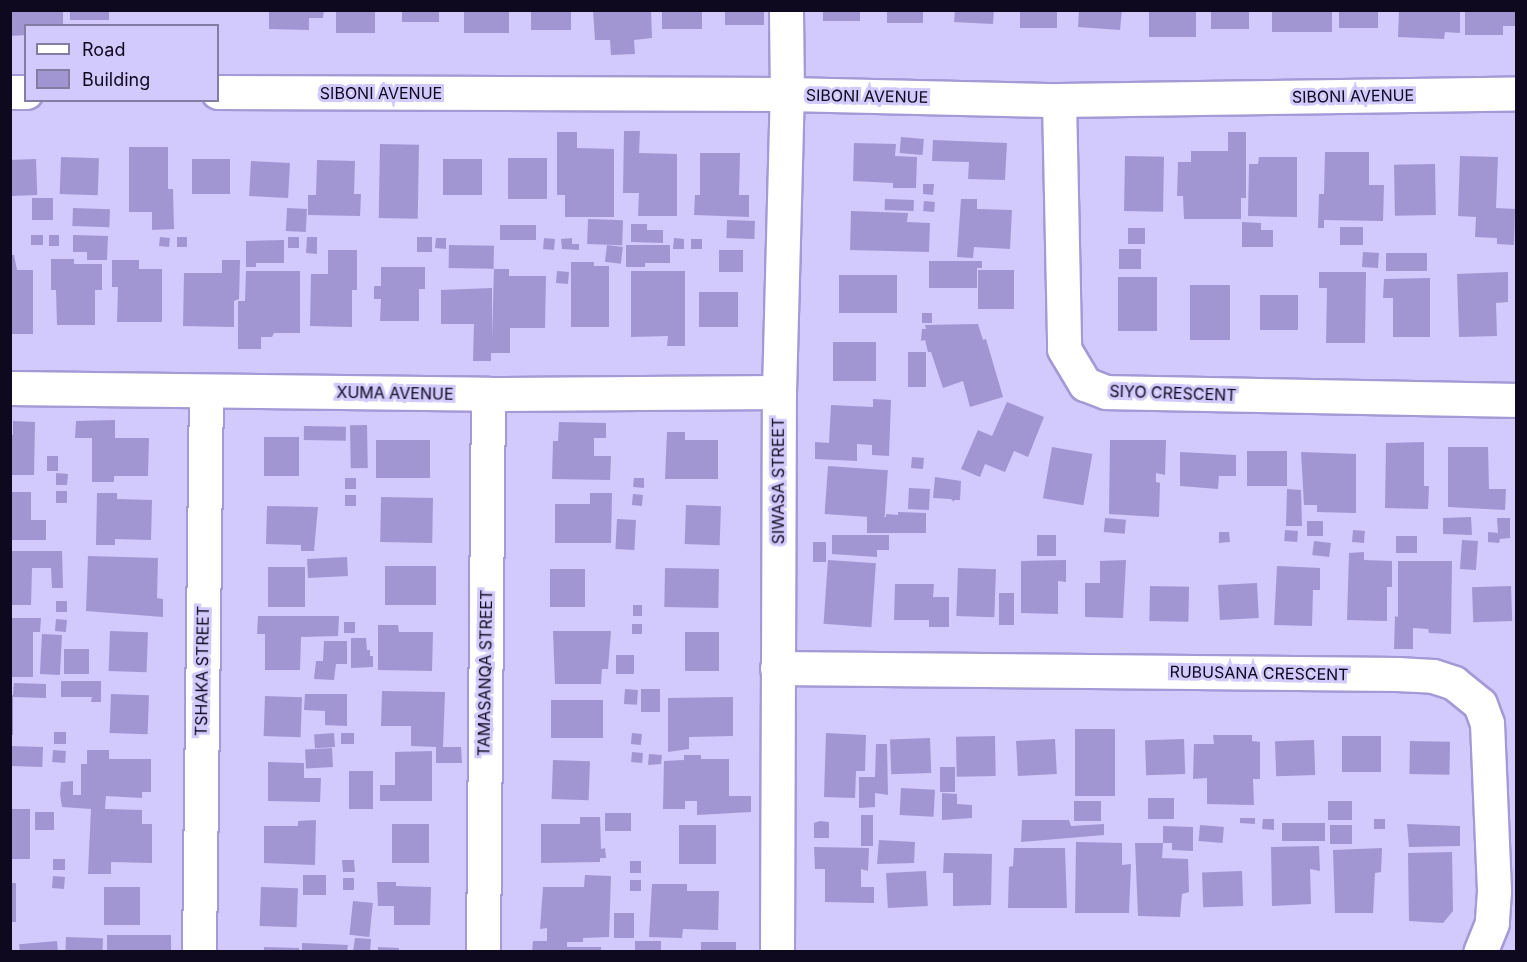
<!DOCTYPE html>
<style>
body{margin:0}
#map{position:relative;width:1527px;height:962px;overflow:hidden;background:#d2c9fc;font-family:Inter,sans-serif}
div>[style]{position:absolute}
.building>*{inset:0;background:#a196d2;transform-origin:0 0}
.roads{filter:drop-shadow(2px 0 #a599d6) drop-shadow(-2px 0 #a599d6) drop-shadow(0 2px #a599d6) drop-shadow(0 -2px #a599d6)}
.street>*{height:33px;margin:-16.5px;padding:0 16.5px;transform-origin:16.5px;border-radius:16.5px;background:#fff}
span{translate:-50% -50%;white-space:nowrap;text-align:center;line-height:1.15;-webkit-text-stroke:6px #d2c9fc;paint-order:stroke}
.street-label{font-size:16px;color:#0e091e}
.frame{position:absolute;inset:0;border:12px solid #0e091e;pointer-events:none}
.legend{position:absolute;left:24px;top:24px;width:195px;height:78px;box-sizing:border-box;background:#d2c9fc;border:2px solid #847ca3;margin:0;padding:8px 10px;list-style:none;font-size:18px;color:#0e091e}
.legend li{display:flex;align-items:center;gap:12px;height:30px}
.legend b{width:30px;border:2px solid #847ca3}
</style>
<div id="map">
<div class="building">
<div style="clip-path:polygon(10px 10px,63px 10px,63px 26px,26px 26px,26px 35px,10px 36px)"></div>
<div style="left:70px;top:10px;width:39px;height:10px"></div>
<div style="clip-path:polygon(269px 10px,324px 10px,323px 18px,309px 18px,309px 30px,269px 29px)"></div>
<div style="left:336px;top:10px;width:39px;height:23px"></div>
<div style="left:402px;top:10px;width:37px;height:12px"></div>
<div style="left:464px;top:10px;width:45px;height:23px"></div>
<div style="left:531px;top:10px;width:40px;height:20px"></div>
<div style="clip-path:polygon(593px 10px,651px 10px,652px 38px,634px 40px,635px 54px,611px 55px,610px 40px,595px 40px)"></div>
<div style="left:662px;top:10px;width:40px;height:19px"></div>
<div style="left:725px;top:10px;width:39px;height:15px"></div>
<div style="left:823px;top:10px;width:37px;height:11px"></div>
<div style="left:887px;top:10px;width:36px;height:13px"></div>
<div style="clip-path:polygon(955px 10px,994px 10px,993px 24px,954px 22px)"></div>
<div style="left:1020px;top:10px;width:37px;height:18px"></div>
<div style="clip-path:polygon(1079px 10px,1122px 10px,1120px 30px,1078px 27px)"></div>
<div style="left:1149px;top:10px;width:47px;height:27px"></div>
<div style="left:1211px;top:10px;width:38px;height:19px"></div>
<div style="left:1272px;top:10px;width:60px;height:22px"></div>
<div style="left:1339px;top:10px;width:39px;height:18px"></div>
<div style="clip-path:polygon(1399px 10px,1460px 10px,1460px 33px,1445px 32px,1444px 39px,1398px 37px)"></div>
<div style="clip-path:polygon(1465px 10px,1516px 10px,1516px 26px,1503px 26px,1503px 35px,1465px 35px)"></div>
<div style="clip-path:polygon(624px 131px,640px 131px,639px 153px,677px 154px,677px 216px,638px 216px,639px 193px,623px 193px)"></div>
<div style="clip-path:polygon(557px 132px,577px 132px,577px 148px,614px 149px,614px 217px,565px 217px,565px 195px,557px 195px)"></div>
<div style="clip-path:polygon(1228px 132px,1246px 132px,1246px 198px,1241px 198px,1241px 219px,1184px 219px,1183px 196px,1177px 196px,1178px 162px,1191px 162px,1191px 151px,1228px 151px)"></div>
<div style="left:901px;top:137px;width:23px;height:16px;rotate:5deg"></div>
<div style="clip-path:polygon(933px 140px,1007px 143px,1005px 180px,968px 179px,969px 162px,932px 161px)"></div>
<div style="clip-path:polygon(854px 143px,896px 144px,895px 156px,917px 157px,916px 188px,893px 188px,893px 183px,853px 181px)"></div>
<div style="left:380px;top:144px;width:39px;height:74px;rotate:1deg"></div>
<div style="clip-path:polygon(129px 147px,168px 147px,168px 189px,173px 189px,174px 229px,152px 230px,152px 212px,129px 212px)"></div>
<div style="clip-path:polygon(1325px 152px,1369px 152px,1369px 185px,1384px 185px,1383px 221px,1324px 220px,1324px 228px,1318px 228px,1319px 194px,1324px 194px)"></div>
<div style="clip-path:polygon(700px 153px,740px 153px,739px 195px,749px 195px,749px 217px,694px 215px,695px 195px,700px 195px)"></div>
<div style="left:1125px;top:156px;width:39px;height:55px;rotate:1deg"></div>
<div style="clip-path:polygon(1460px 156px,1498px 157px,1496px 208px,1515px 209px,1514px 245px,1497px 244px,1497px 238px,1475px 237px,1476px 217px,1458px 216px)"></div>
<div style="left:61px;top:157px;width:38px;height:37px;rotate:2deg"></div>
<div style="clip-path:polygon(1259px 157px,1297px 157px,1297px 217px,1248px 216px,1249px 164px,1258px 164px)"></div>
<div style="left:508px;top:158px;width:39px;height:41px"></div>
<div style="left:36px;top:159px;width:36px;height:26px;rotate:88deg"></div>
<div style="left:192px;top:159px;width:38px;height:35px"></div>
<div style="left:443px;top:159px;width:39px;height:36px"></div>
<div style="clip-path:polygon(317px 160px,355px 161px,354px 194px,361px 194px,360px 216px,308px 215px,308px 195px,316px 195px)"></div>
<div style="left:251px;top:161px;width:39px;height:35px;rotate:3deg"></div>
<div style="left:1435px;top:164px;width:51px;height:41px;rotate:89deg"></div>
<div style="clip-path:polygon(923px 184px,934px 184px,933px 195px,923px 194px)"></div>
<div style="left:32px;top:198px;width:21px;height:22px"></div>
<div style="left:885px;top:199px;width:29px;height:11px;rotate:2deg"></div>
<div style="clip-path:polygon(961px 199px,977px 199px,977px 209px,1012px 210px,1010px 249px,974px 247px,973px 258px,957px 257px)"></div>
<div style="left:924px;top:201px;width:11px;height:10px;rotate:5deg"></div>
<div style="left:73px;top:208px;width:37px;height:18px;rotate:2deg"></div>
<div style="left:287px;top:208px;width:20px;height:23px;rotate:3deg"></div>
<div style="clip-path:polygon(851px 211px,908px 213px,907px 222px,930px 223px,929px 252px,850px 250px)"></div>
<div style="left:588px;top:219px;width:35px;height:25px;rotate:2deg"></div>
<div style="left:727px;top:220px;width:28px;height:18px;rotate:2deg"></div>
<div style="clip-path:polygon(1242px 222px,1261px 223px,1261px 230px,1273px 230px,1273px 247px,1242px 247px)"></div>
<div style="clip-path:polygon(631px 224px,647px 224px,647px 230px,663px 230px,663px 243px,631px 242px)"></div>
<div style="left:500px;top:225px;width:36px;height:15px"></div>
<div style="left:1340px;top:227px;width:23px;height:18px"></div>
<div style="left:1145px;top:228px;width:16px;height:17px;rotate:90deg"></div>
<div style="left:31px;top:235px;width:12px;height:10px"></div>
<div style="left:49px;top:235px;width:10px;height:11px"></div>
<div style="clip-path:polygon(73px 235px,108px 236px,107px 260px,87px 260px,87px 252px,73px 252px)"></div>
<div style="left:160px;top:237px;width:10px;height:9px;rotate:6deg"></div>
<div style="left:177px;top:237px;width:10px;height:10px"></div>
<div style="left:288px;top:237px;width:11px;height:11px"></div>
<div style="clip-path:polygon(307px 237px,317px 237px,317px 254px,306px 253px)"></div>
<div style="left:432px;top:237px;width:15px;height:15px;rotate:90deg"></div>
<div style="clip-path:polygon(436px 238px,446px 238px,446px 249px,435px 248px)"></div>
<div style="left:544px;top:238px;width:11px;height:11px;rotate:5deg"></div>
<div style="clip-path:polygon(572px 238px,572px 244px,579px 244px,579px 250px,562px 249px,561px 239px)"></div>
<div style="clip-path:polygon(674px 238px,684px 239px,684px 249px,673px 249px)"></div>
<div style="left:702px;top:239px;width:10px;height:11px;rotate:90deg"></div>
<div style="clip-path:polygon(284px 240px,284px 263px,256px 263px,256px 267px,246px 267px,246px 241px)"></div>
<div style="left:449px;top:245px;width:45px;height:23px;rotate:1deg"></div>
<div style="left:607px;top:245px;width:16px;height:17px;rotate:7deg"></div>
<div style="clip-path:polygon(626px 245px,670px 245px,670px 263px,645px 263px,645px 267px,626px 267px)"></div>
<div style="left:1141px;top:249px;width:20px;height:22px;rotate:90deg"></div>
<div style="clip-path:polygon(328px 250px,357px 250px,357px 290px,352px 290px,352px 327px,310px 326px,311px 274px,328px 274px)"></div>
<div style="left:719px;top:250px;width:24px;height:22px"></div>
<div style="left:1363px;top:252px;width:16px;height:15px;rotate:4deg"></div>
<div style="left:1427px;top:253px;width:18px;height:41px;rotate:90deg"></div>
<div style="clip-path:polygon(10px 255px,14px 255px,17px 270px,33px 270px,33px 334px,10px 334px)"></div>
<div style="clip-path:polygon(51px 259px,74px 259px,74px 264px,102px 264px,102px 290px,95px 290px,95px 325px,57px 325px,56px 290px,51px 290px)"></div>
<div style="clip-path:polygon(112px 260px,139px 260px,139px 269px,162px 269px,162px 322px,117px 322px,118px 287px,112px 287px)"></div>
<div style="clip-path:polygon(222px 260px,240px 260px,239px 299px,234px 301px,234px 327px,183px 326px,184px 273px,222px 273px)"></div>
<div style="clip-path:polygon(929px 261px,982px 261px,982px 268px,977px 268px,977px 288px,929px 288px)"></div>
<div style="clip-path:polygon(571px 262px,594px 262px,594px 266px,609px 266px,609px 327px,571px 327px)"></div>
<div style="clip-path:polygon(381px 267px,425px 267px,425px 289px,419px 289px,419px 321px,380px 321px,381px 299px,374px 299px,374px 286px,381px 286px)"></div>
<div style="clip-path:polygon(494px 269px,509px 269px,509px 276px,546px 276px,545px 328px,510px 328px,510px 353px,491px 353px,491px 361px,473px 361px,474px 324px,441px 324px,441px 290px,492px 288px,492px 339px)"></div>
<div style="left:978px;top:270px;width:36px;height:39px"></div>
<div style="clip-path:polygon(246px 271px,300px 271px,300px 333px,274px 333px,272px 337px,261px 337px,261px 349px,238px 349px,238px 301px,245px 301px)"></div>
<div style="left:557px;top:271px;width:12px;height:12px;rotate:5deg"></div>
<div style="clip-path:polygon(631px 271px,685px 271px,685px 346px,667px 346px,668px 336px,631px 337px)"></div>
<div style="clip-path:polygon(1319px 272px,1366px 272px,1365px 343px,1326px 343px,1327px 288px,1319px 288px)"></div>
<div style="clip-path:polygon(1508px 272px,1508px 302px,1496px 303px,1497px 336px,1459px 337px,1457px 274px)"></div>
<div style="left:839px;top:275px;width:58px;height:38px"></div>
<div style="left:1118px;top:277px;width:39px;height:54px"></div>
<div style="clip-path:polygon(1430px 278px,1430px 337px,1393px 337px,1393px 298px,1383px 298px,1384px 279px)"></div>
<div style="left:1190px;top:285px;width:40px;height:55px"></div>
<div style="left:699px;top:292px;width:39px;height:35px"></div>
<div style="left:1260px;top:295px;width:38px;height:35px"></div>
<div style="left:922px;top:313px;width:10px;height:10px"></div>
<div style="clip-path:polygon(978px 324px,983px 340px,986px 339px,1003px 397px,970px 407px,963px 381px,943px 388px,931px 352px,928px 352px,925px 340px,921px 341px,922px 329px,926px 329px,925px 325px)"></div>
<div style="left:833px;top:342px;width:43px;height:39px"></div>
<div style="left:908px;top:352px;width:18px;height:35px"></div>
<div style="clip-path:polygon(873px 399px,891px 400px,889px 456px,872px 455px,872px 445px,857px 444px,857px 461px,815px 459px,815px 442px,829px 443px,831px 405px,873px 407px)"></div>
<div style="clip-path:polygon(1007px 402px,1044px 417px,1028px 457px,1014px 451px,1005px 472px,985px 464px,980px 477px,961px 469px,978px 430px,992px 436px)"></div>
<div style="clip-path:polygon(115px 420px,115px 438px,149px 438px,148px 476px,114px 476px,114px 482px,92px 482px,92px 438px,75px 438px,76px 421px)"></div>
<div style="clip-path:polygon(13px 421px,35px 422px,34px 475px,10px 475px,10px 434px,13px 435px)"></div>
<div style="clip-path:polygon(559px 422px,606px 423px,606px 438px,594px 438px,594px 456px,611px 456px,610px 480px,552px 479px,553px 441px,558px 441px)"></div>
<div style="left:367px;top:425px;width:43px;height:17px;rotate:89deg"></div>
<div style="left:304px;top:426px;width:42px;height:14px;rotate:1deg"></div>
<div style="clip-path:polygon(667px 432px,685px 432px,685px 440px,718px 440px,718px 479px,665px 479px)"></div>
<div style="left:264px;top:437px;width:35px;height:39px"></div>
<div style="left:376px;top:440px;width:54px;height:38px"></div>
<div style="clip-path:polygon(1110px 440px,1166px 440px,1165px 475px,1156px 473px,1156px 482px,1160px 483px,1159px 517px,1109px 514px)"></div>
<div style="clip-path:polygon(1424px 442px,1424px 486px,1429px 486px,1428px 509px,1385px 508px,1386px 443px)"></div>
<div style="left:1052px;top:447px;width:41px;height:52px;rotate:10deg"></div>
<div style="clip-path:polygon(1448px 447px,1488px 447px,1489px 489px,1506px 489px,1505px 510px,1448px 507px)"></div>
<div style="left:1247px;top:451px;width:40px;height:35px"></div>
<div style="clip-path:polygon(1180px 452px,1236px 455px,1236px 476px,1219px 476px,1218px 489px,1180px 486px)"></div>
<div style="clip-path:polygon(1301px 452px,1356px 454px,1356px 513px,1317px 512px,1317px 505px,1304px 505px)"></div>
<div style="left:58px;top:456px;width:15px;height:11px;rotate:90deg"></div>
<div style="left:912px;top:457px;width:12px;height:11px;rotate:5deg"></div>
<div style="left:828px;top:466px;width:60px;height:48px;rotate:4deg"></div>
<div style="clip-path:polygon(56px 473px,68px 474px,67px 485px,56px 485px)"></div>
<div style="clip-path:polygon(935px 477px,961px 481px,960px 500px,954px 500px,954px 502px,951px 499px,933px 498px)"></div>
<div style="left:345px;top:478px;width:11px;height:11px"></div>
<div style="clip-path:polygon(634px 478px,644px 478px,644px 488px,633px 487px)"></div>
<div style="left:909px;top:488px;width:21px;height:21px;rotate:3deg"></div>
<div style="clip-path:polygon(1287px 489px,1301px 490px,1302px 526px,1286px 526px)"></div>
<div style="left:56px;top:491px;width:11px;height:12px"></div>
<div style="clip-path:polygon(10px 492px,31px 492px,31px 520px,46px 520px,46px 540px,10px 540px)"></div>
<div style="clip-path:polygon(97px 493px,117px 493px,117px 499px,152px 500px,151px 540px,115px 539px,115px 545px,96px 545px)"></div>
<div style="clip-path:polygon(590px 493px,612px 493px,611px 543px,555px 543px,555px 504px,590px 504px)"></div>
<div style="left:633px;top:494px;width:10px;height:11px;rotate:6deg"></div>
<div style="left:345px;top:495px;width:11px;height:11px"></div>
<div style="left:381px;top:497px;width:52px;height:45px;rotate:1deg"></div>
<div style="left:686px;top:505px;width:35px;height:39px;rotate:2deg"></div>
<div style="clip-path:polygon(267px 506px,318px 507px,314px 551px,301px 551px,301px 545px,266px 544px)"></div>
<div style="clip-path:polygon(898px 512px,926px 513px,926px 533px,867px 533px,867px 517px,886px 517px,886px 514px,898px 515px)"></div>
<div style="clip-path:polygon(1471px 517px,1472px 535px,1443px 534px,1443px 518px)"></div>
<div style="left:1105px;top:518px;width:21px;height:14px;rotate:5deg"></div>
<div style="clip-path:polygon(1497px 518px,1510px 518px,1510px 538px,1500px 539px,1499px 543px,1488px 542px,1488px 532px,1498px 533px)"></div>
<div style="left:617px;top:519px;width:19px;height:30px;rotate:3deg"></div>
<div style="left:1307px;top:521px;width:16px;height:15px"></div>
<div style="left:1285px;top:530px;width:13px;height:11px;rotate:4deg"></div>
<div style="left:1353px;top:530px;width:12px;height:12px;rotate:5deg"></div>
<div style="clip-path:polygon(1219px 532px,1229px 532px,1230px 542px,1219px 543px)"></div>
<div style="clip-path:polygon(832px 535px,889px 535px,889px 550px,877px 550px,877px 557px,832px 554px)"></div>
<div style="left:1037px;top:535px;width:19px;height:21px"></div>
<div style="left:1396px;top:536px;width:21px;height:17px"></div>
<div style="left:1462px;top:540px;width:16px;height:29px;rotate:4deg"></div>
<div style="left:1314px;top:541px;width:17px;height:14px;rotate:7deg"></div>
<div style="left:813px;top:542px;width:13px;height:20px"></div>
<div style="clip-path:polygon(10px 551px,62px 551px,63px 588px,52px 588px,51px 568px,32px 568px,31px 605px,10px 605px)"></div>
<div style="clip-path:polygon(1364px 552px,1364px 560px,1392px 561px,1392px 587px,1387px 587px,1387px 621px,1347px 620px,1349px 553px)"></div>
<div style="clip-path:polygon(88px 556px,158px 558px,157px 598px,163px 599px,163px 617px,86px 611px)"></div>
<div style="left:347px;top:557px;width:19px;height:40px;rotate:87deg"></div>
<div style="left:828px;top:560px;width:48px;height:64px;rotate:4deg"></div>
<div style="clip-path:polygon(1066px 560px,1066px 582px,1058px 581px,1058px 614px,1021px 613px,1021px 561px)"></div>
<div style="clip-path:polygon(1126px 560px,1123px 618px,1085px 617px,1085px 583px,1100px 583px,1100px 561px)"></div>
<div style="clip-path:polygon(1398px 561px,1452px 561px,1451px 634px,1429px 633px,1428px 629px,1413px 628px,1413px 649px,1394px 649px,1395px 616px,1398px 617px)"></div>
<div style="left:436px;top:566px;width:39px;height:51px;rotate:90deg"></div>
<div style="clip-path:polygon(1277px 566px,1320px 568px,1320px 590px,1313px 590px,1312px 626px,1274px 625px)"></div>
<div style="left:268px;top:567px;width:37px;height:40px"></div>
<div style="left:665px;top:568px;width:54px;height:39px;rotate:1deg"></div>
<div style="left:958px;top:568px;width:38px;height:48px;rotate:2deg"></div>
<div style="left:550px;top:569px;width:35px;height:38px"></div>
<div style="left:1257px;top:583px;width:35px;height:39px;rotate:87deg"></div>
<div style="clip-path:polygon(895px 584px,934px 584px,933px 597px,949px 597px,949px 627px,929px 627px,929px 620px,894px 620px)"></div>
<div style="left:1150px;top:586px;width:39px;height:35px;rotate:1deg"></div>
<div style="left:1511px;top:586px;width:35px;height:39px;rotate:88deg"></div>
<div style="left:999px;top:593px;width:15px;height:32px"></div>
<div style="left:56px;top:601px;width:11px;height:11px"></div>
<div style="left:633px;top:605px;width:9px;height:11px"></div>
<div style="clip-path:polygon(258px 616px,339px 616px,338px 636px,301px 637px,300px 670px,265px 670px,265px 634px,257px 634px)"></div>
<div style="clip-path:polygon(10px 618px,41px 618px,40px 632px,33px 632px,33px 677px,11px 677px)"></div>
<div style="left:56px;top:619px;width:11px;height:12px;rotate:5deg"></div>
<div style="left:344px;top:622px;width:11px;height:11px"></div>
<div style="left:632px;top:624px;width:10px;height:10px"></div>
<div style="clip-path:polygon(378px 625px,398px 625px,399px 632px,433px 632px,432px 671px,378px 670px)"></div>
<div style="left:110px;top:631px;width:38px;height:40px;rotate:2deg"></div>
<div style="clip-path:polygon(553px 631px,611px 631px,608px 669px,602px 669px,601px 684px,555px 684px)"></div>
<div style="left:685px;top:632px;width:34px;height:39px"></div>
<div style="left:42px;top:634px;width:20px;height:40px;rotate:3deg"></div>
<div style="clip-path:polygon(351px 638px,366px 638px,367px 650px,370px 650px,370px 656px,373px 656px,373px 667px,351px 668px)"></div>
<div style="clip-path:polygon(324px 641px,347px 641px,347px 664px,336px 664px,334px 680px,314px 679px,316px 661px,323px 661px)"></div>
<div style="left:64px;top:649px;width:25px;height:25px"></div>
<div style="left:616px;top:655px;width:18px;height:19px"></div>
<div style="clip-path:polygon(61px 681px,101px 681px,101px 702px,91px 702px,92px 697px,61px 697px)"></div>
<div style="clip-path:polygon(14px 683px,46px 684px,46px 698px,13px 697px,13px 735px,10px 735px,10px 695px,13px 695px)"></div>
<div style="left:625px;top:689px;width:13px;height:15px;rotate:4deg"></div>
<div style="left:660px;top:689px;width:23px;height:19px;rotate:90deg"></div>
<div style="clip-path:polygon(382px 691px,445px 692px,443px 747px,461px 747px,462px 763px,436px 763px,436px 747px,411px 746px,411px 726px,381px 726px)"></div>
<div style="left:111px;top:694px;width:38px;height:39px;rotate:2deg"></div>
<div style="clip-path:polygon(305px 694px,347px 694px,347px 726px,325px 725px,325px 711px,304px 710px)"></div>
<div style="left:265px;top:696px;width:37px;height:40px;rotate:2deg"></div>
<div style="clip-path:polygon(733px 697px,733px 736px,689px 737px,689px 749px,668px 752px,668px 698px)"></div>
<div style="left:551px;top:700px;width:52px;height:38px"></div>
<div style="left:1115px;top:729px;width:67px;height:40px;rotate:90deg"></div>
<div style="left:54px;top:732px;width:12px;height:12px"></div>
<div style="left:334px;top:733px;width:14px;height:20px;rotate:86deg"></div>
<div style="left:341px;top:733px;width:13px;height:11px"></div>
<div style="left:632px;top:733px;width:10px;height:11px;rotate:6deg"></div>
<div style="clip-path:polygon(826px 733px,866px 735px,865px 771px,856px 771px,855px 798px,824px 797px)"></div>
<div style="clip-path:polygon(1213px 735px,1252px 735px,1252px 741px,1260px 742px,1260px 779px,1253px 779px,1254px 805px,1207px 804px,1207px 778px,1193px 779px,1194px 744px,1214px 744px)"></div>
<div style="left:995px;top:736px;width:40px;height:39px;rotate:89deg"></div>
<div style="left:1381px;top:736px;width:36px;height:39px;rotate:90deg"></div>
<div style="left:930px;top:738px;width:35px;height:40px;rotate:88deg"></div>
<div style="left:1055px;top:739px;width:35px;height:39px;rotate:87deg"></div>
<div style="left:1184px;top:739px;width:35px;height:39px;rotate:88deg"></div>
<div style="left:1314px;top:740px;width:35px;height:39px;rotate:88deg"></div>
<div style="left:1410px;top:741px;width:40px;height:33px;rotate:1deg"></div>
<div style="clip-path:polygon(876px 744px,887px 744px,888px 795px,875px 793px,875px 807px,859px 808px,859px 777px,875px 777px)"></div>
<div style="left:11px;top:746px;width:32px;height:20px;rotate:2deg"></div>
<div style="left:332px;top:748px;width:19px;height:27px;rotate:87deg"></div>
<div style="left:53px;top:750px;width:13px;height:12px;rotate:4deg"></div>
<div style="clip-path:polygon(87px 750px,109px 750px,109px 759px,151px 759px,151px 792px,142px 792px,142px 798px,106px 796px,105px 809px,142px 810px,142px 824px,152px 824px,152px 863px,111px 862px,111px 874px,88px 874px,91px 809px,62px 807px,60px 794px,61px 782px,73px 781px,73px 795px,81px 795px,81px 764px,87px 764px)"></div>
<div style="clip-path:polygon(432px 751px,432px 801px,380px 801px,380px 785px,395px 785px,395px 752px)"></div>
<div style="left:632px;top:752px;width:11px;height:10px;rotate:5deg"></div>
<div style="clip-path:polygon(649px 754px,662px 755px,661px 764px,648px 765px)"></div>
<div style="clip-path:polygon(684px 755px,701px 755px,701px 759px,729px 759px,729px 796px,751px 796px,751px 812px,697px 815px,697px 801px,685px 801px,685px 809px,663px 809px,664px 761px,684px 760px)"></div>
<div style="left:553px;top:760px;width:37px;height:39px;rotate:2deg"></div>
<div style="clip-path:polygon(268px 762px,304px 763px,304px 778px,321px 778px,320px 802px,268px 801px)"></div>
<div style="left:940px;top:767px;width:15px;height:25px"></div>
<div style="left:349px;top:771px;width:24px;height:38px"></div>
<div style="left:901px;top:788px;width:34px;height:27px;rotate:3deg"></div>
<div style="clip-path:polygon(942px 793px,957px 794px,957px 804px,972px 805px,972px 818px,942px 820px)"></div>
<div style="left:1148px;top:798px;width:26px;height:21px"></div>
<div style="left:1074px;top:801px;width:27px;height:20px"></div>
<div style="left:1352px;top:801px;width:19px;height:24px;rotate:90deg"></div>
<div style="left:11px;top:809px;width:19px;height:50px"></div>
<div style="left:35px;top:812px;width:19px;height:18px"></div>
<div style="left:605px;top:813px;width:26px;height:18px"></div>
<div style="left:861px;top:815px;width:12px;height:31px"></div>
<div style="clip-path:polygon(580px 817px,600px 817px,601px 849px,605px 848px,606px 858px,600px 858px,600px 862px,541px 863px,541px 824px,580px 824px)"></div>
<div style="clip-path:polygon(1240px 818px,1255px 818px,1255px 824px,1240px 823px)"></div>
<div style="clip-path:polygon(1263px 819px,1274px 819px,1274px 830px,1262px 829px)"></div>
<div style="left:1374px;top:819px;width:11px;height:10px"></div>
<div style="clip-path:polygon(316px 820px,315px 865px,264px 863px,264px 826px,298px 826px,298px 821px)"></div>
<div style="clip-path:polygon(1022px 820px,1069px 820px,1071px 826px,1104px 824px,1104px 835px,1021px 842px)"></div>
<div style="clip-path:polygon(820px 821px,829px 822px,829px 838px,814px 838px,814px 823px)"></div>
<div style="left:1325px;top:823px;width:18px;height:43px;rotate:90deg"></div>
<div style="left:392px;top:824px;width:37px;height:39px"></div>
<div style="clip-path:polygon(1407px 824px,1460px 826px,1460px 846px,1409px 847px)"></div>
<div style="left:679px;top:825px;width:37px;height:39px"></div>
<div style="left:1200px;top:825px;width:24px;height:16px;rotate:5deg"></div>
<div style="left:1330px;top:825px;width:22px;height:19px"></div>
<div style="clip-path:polygon(1163px 826px,1193px 827px,1193px 851px,1172px 850px,1172px 843px,1163px 843px)"></div>
<div style="clip-path:polygon(879px 840px,915px 842px,914px 863px,877px 864px)"></div>
<div style="clip-path:polygon(1076px 842px,1122px 843px,1122px 865px,1131px 864px,1129px 913px,1075px 913px)"></div>
<div style="clip-path:polygon(1135px 843px,1163px 843px,1162px 858px,1188px 859px,1189px 892px,1182px 894px,1180px 917px,1138px 916px)"></div>
<div style="clip-path:polygon(1319px 846px,1320px 871px,1310px 869px,1311px 904px,1272px 906px,1271px 847px)"></div>
<div style="clip-path:polygon(814px 847px,869px 848px,868px 871px,861px 869px,861px 887px,874px 887px,874px 903px,825px 902px,825px 869px,815px 869px)"></div>
<div style="clip-path:polygon(1014px 848px,1065px 848px,1067px 908px,1008px 908px,1009px 867px,1013px 866px)"></div>
<div style="clip-path:polygon(1382px 848px,1381px 872px,1375px 873px,1373px 913px,1335px 913px,1333px 850px)"></div>
<div style="clip-path:polygon(1452px 852px,1453px 911px,1443px 923px,1409px 921px,1408px 853px)"></div>
<div style="clip-path:polygon(944px 853px,992px 854px,991px 905px,953px 906px,953px 873px,943px 873px)"></div>
<div style="left:53px;top:859px;width:12px;height:11px"></div>
<div style="clip-path:polygon(342px 860px,354px 860px,355px 872px,343px 872px)"></div>
<div style="left:630px;top:861px;width:11px;height:12px"></div>
<div style="left:926px;top:871px;width:35px;height:40px;rotate:87deg"></div>
<div style="left:1242px;top:871px;width:35px;height:40px;rotate:88deg"></div>
<div style="left:303px;top:875px;width:23px;height:20px"></div>
<div style="clip-path:polygon(585px 875px,611px 876px,609px 937px,583px 938px,583px 942px,567px 942px,567px 947px,601px 947px,601px 952px,532px 952px,533px 941px,547px 941px,547px 928px,540px 929px,543px 887px,584px 887px)"></div>
<div style="left:53px;top:876px;width:12px;height:12px;rotate:5deg"></div>
<div style="left:354px;top:878px;width:12px;height:11px;rotate:90deg"></div>
<div style="left:630px;top:880px;width:11px;height:11px"></div>
<div style="clip-path:polygon(377px 882px,396px 882px,396px 886px,431px 887px,430px 925px,394px 925px,394px 906px,378px 906px)"></div>
<div style="left:10px;top:883px;width:6px;height:39px"></div>
<div style="clip-path:polygon(652px 884px,687px 884px,687px 891px,719px 891px,718px 930px,683px 929px,682px 938px,649px 937px)"></div>
<div style="left:104px;top:887px;width:36px;height:38px"></div>
<div style="left:261px;top:887px;width:37px;height:39px;rotate:2deg"></div>
<div style="left:353px;top:901px;width:20px;height:34px;rotate:6deg"></div>
<div style="left:614px;top:913px;width:20px;height:25px"></div>
<div style="left:171px;top:935px;width:16px;height:64px;rotate:90deg"></div>
<div style="left:66px;top:937px;width:37px;height:15px;rotate:2deg"></div>
<div style="clip-path:polygon(355px 938px,371px 939px,370px 952px,353px 952px)"></div>
<div style="left:57px;top:941px;width:11px;height:38px;rotate:85deg"></div>
<div style="left:635px;top:941px;width:26px;height:11px"></div>
<div style="left:701px;top:942px;width:35px;height:10px"></div>
<div style="clip-path:polygon(302px 943px,348px 945px,347px 952px,302px 952px)"></div>
<div style="clip-path:polygon(264px 947px,299px 948px,299px 952px,264px 952px)"></div>
<div style="clip-path:polygon(378px 947px,399px 948px,399px 952px,378px 952px)"></div>
</div>
<div class="roads">
<div class="street">
<div style="left:10px;top:92px;width:16px"></div>
<div style="left:218px;top:92px;width:569px;rotate:0.2deg"></div>
<div style="left:787px;top:94px;width:272px;rotate:1.3deg"></div>
<div style="left:1059px;top:100px;width:457px;rotate:-0.8deg"></div>
<div style="left:1059px;top:100px;width:249px;rotate:88.8deg"></div>
<div style="left:1064px;top:349px;width:41px;rotate:59deg"></div>
<div style="left:1085px;top:384px;width:22px;rotate:21deg"></div>
<div style="left:1106px;top:392px;width:410px;rotate:1.1deg"></div>
<div style="left:10px;top:388px;width:478px;rotate:0.7deg"></div>
<div style="left:488px;top:394px;width:291px;rotate:-0.4deg"></div>
<div style="left:777px;top:668px;width:620px;rotate:0.55deg"></div>
<div style="left:1397px;top:674px;width:36px;rotate:3deg"></div>
<div style="left:1433px;top:676px;width:22px;rotate:18deg"></div>
<div style="left:1454px;top:683px;width:33px;rotate:39deg"></div>
<div style="left:1480px;top:704px;width:20px;rotate:70deg"></div>
<div style="left:1487px;top:723px;width:168px;rotate:87.6deg"></div>
<div style="left:1494px;top:891px;width:32px;rotate:94deg"></div>
<div style="left:1492px;top:923px;width:31px;rotate:112deg"></div>
<div style="left:199px;top:952px;width:561px;rotate:-89.29deg"></div>
<div style="left:483px;top:952px;width:558px;rotate:-89.49deg"></div>
<div style="left:777px;top:952px;width:560px;rotate:-89.8deg"></div>
<div style="left:779px;top:392px;width:298px;rotate:-88.5deg"></div>
<div style="left:787px;top:94px;width:84px;rotate:-90.7deg"></div>
</div>
</div>
<div class="street-label">
<span style="left:381px;top:93px">SIBONI AVENUE</span>
<span style="left:867px;top:96px;rotate:1deg">SIBONI AVENUE</span>
<span style="left:1353px;top:96px;rotate:-1deg">SIBONI AVENUE</span>
<span style="left:395px;top:393px;rotate:1deg">XUMA AVENUE</span>
<span style="left:1173px;top:393px;rotate:2deg">SIYO CRESCENT</span>
<span style="left:778px;top:481px;rotate:-90deg">SIWASA STREET</span>
<span style="left:202px;top:671px;rotate:-89deg">TSHAKA STREET</span>
<span style="left:485px;top:673px;rotate:-89deg">TAMASANQA STREET</span>
<span style="left:1259px;top:673px;rotate:1deg">RUBUSANA CRESCENT</span>
</div>
<div class="frame"></div>
<ul class="legend">
<li><b style="height:8px;background:#fff"></b>Road</li>
<li><b style="height:16px;background:#a196d2"></b>Building</li>
</ul>
</div>
